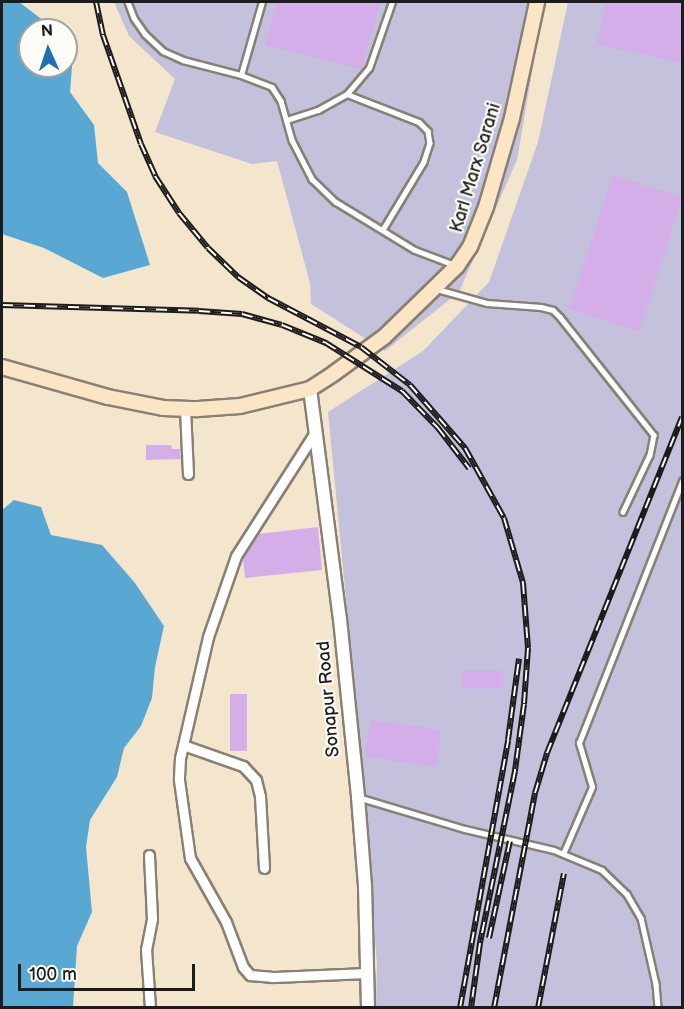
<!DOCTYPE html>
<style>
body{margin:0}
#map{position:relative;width:684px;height:1009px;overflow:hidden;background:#f4e5cd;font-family:"Balsamiq Sans",sans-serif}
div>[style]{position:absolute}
.industrial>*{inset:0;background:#c3c1db}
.water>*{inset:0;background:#59a8d3}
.building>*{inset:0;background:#d3aee9;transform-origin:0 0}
.roads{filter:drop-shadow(2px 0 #888074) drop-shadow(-2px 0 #888074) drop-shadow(0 2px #888074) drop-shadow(0 -2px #888074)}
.service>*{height:4.5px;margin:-2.25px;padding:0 2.25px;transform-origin:2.25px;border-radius:2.25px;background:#fff}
.minor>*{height:9px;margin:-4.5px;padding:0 4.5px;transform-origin:4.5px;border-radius:4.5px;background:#fff}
.tertiary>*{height:12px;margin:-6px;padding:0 6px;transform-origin:6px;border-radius:6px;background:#fff}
.secondary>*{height:14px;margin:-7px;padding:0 7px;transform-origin:7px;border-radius:7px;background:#fce5c4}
.rail>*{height:6px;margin-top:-3px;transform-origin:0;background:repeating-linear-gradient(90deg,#fdfcf7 0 11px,#1c1c1c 0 22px);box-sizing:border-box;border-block:2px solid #1c1c1c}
span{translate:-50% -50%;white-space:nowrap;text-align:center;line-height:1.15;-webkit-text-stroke:4.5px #fdfcf7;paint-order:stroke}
.street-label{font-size:18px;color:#1c1c1c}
.frame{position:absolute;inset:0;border:3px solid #1c1c1c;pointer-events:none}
.north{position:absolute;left:18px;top:18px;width:60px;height:60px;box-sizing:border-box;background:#fdfcf7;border:2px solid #a3a29f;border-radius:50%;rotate:357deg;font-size:16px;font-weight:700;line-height:24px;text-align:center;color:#1c1c1c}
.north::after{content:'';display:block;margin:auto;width:21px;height:27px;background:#1f6fb2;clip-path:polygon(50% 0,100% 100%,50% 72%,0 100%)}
.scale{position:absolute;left:18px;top:964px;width:177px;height:27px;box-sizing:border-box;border:3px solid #1c1c1c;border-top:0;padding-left:8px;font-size:18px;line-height:21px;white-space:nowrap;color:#1c1c1c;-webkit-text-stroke:4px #fdfcf7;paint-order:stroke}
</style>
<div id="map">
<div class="industrial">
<div style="clip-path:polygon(114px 2px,544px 2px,517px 160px,459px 292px,385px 351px,311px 304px,310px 283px,277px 161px,252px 164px,155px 132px,175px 79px,129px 36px)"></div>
<div style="clip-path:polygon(568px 2px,682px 2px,682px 1007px,376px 1007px,377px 965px,362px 765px,328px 412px,423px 351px,489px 282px,538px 142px)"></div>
</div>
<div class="water">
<div style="clip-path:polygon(2px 2px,19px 2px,56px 30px,30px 30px,30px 66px,66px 66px,66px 37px,74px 42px,70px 92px,94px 125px,98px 163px,127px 192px,150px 265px,103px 278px,44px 248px,2px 234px)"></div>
<div style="clip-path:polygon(14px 500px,41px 507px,51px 535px,102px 545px,135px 583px,164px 626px,155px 667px,152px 698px,141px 726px,124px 748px,117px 777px,90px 820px,86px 847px,92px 912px,77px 946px,73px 1007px,2px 1007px,2px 510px)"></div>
</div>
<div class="building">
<div style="clip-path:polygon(276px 2px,380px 2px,362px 69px,265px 45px)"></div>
<div style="clip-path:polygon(606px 2px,682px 2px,682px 63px,597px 44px)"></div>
<div style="left:613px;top:175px;width:73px;height:141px;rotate:18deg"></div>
<div style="clip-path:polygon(146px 445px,171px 445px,172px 449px,180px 449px,181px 459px,146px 460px)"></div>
<div style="clip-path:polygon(318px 527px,322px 570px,245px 578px,243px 558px,258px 534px)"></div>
<div style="left:462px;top:671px;width:41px;height:17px"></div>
<div style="left:230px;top:694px;width:17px;height:57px"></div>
<div style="left:370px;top:720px;width:72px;height:37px;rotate:8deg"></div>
</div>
<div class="roads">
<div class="service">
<div style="left:128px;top:2px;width:17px;rotate:69deg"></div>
<div style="left:134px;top:18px;width:19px;rotate:55deg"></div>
<div style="left:145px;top:34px;width:25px;rotate:43deg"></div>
<div style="left:163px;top:51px;width:22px;rotate:24deg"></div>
<div style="left:183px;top:60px;width:60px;rotate:14.5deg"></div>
<div style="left:241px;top:75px;width:33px;rotate:21deg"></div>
<div style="left:272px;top:87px;width:17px;rotate:57deg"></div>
<div style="left:281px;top:101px;width:41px;rotate:74.2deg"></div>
<div style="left:292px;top:140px;width:44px;rotate:62.9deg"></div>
<div style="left:312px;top:179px;width:33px;rotate:44deg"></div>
<div style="left:336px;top:202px;width:92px;rotate:31.3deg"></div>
<div style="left:415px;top:250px;width:43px;rotate:20.6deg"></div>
<div style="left:241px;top:75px;width:76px;rotate:-74deg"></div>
<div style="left:347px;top:94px;width:77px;rotate:21.3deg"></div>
<div style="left:419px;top:122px;width:13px;rotate:45deg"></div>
<div style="left:428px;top:131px;width:12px;rotate:81deg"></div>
<div style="left:430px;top:143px;width:20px;rotate:108deg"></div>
<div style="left:424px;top:162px;width:79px;rotate:121.1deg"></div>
<div style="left:287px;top:120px;width:33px;rotate:-18deg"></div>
<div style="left:318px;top:110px;width:33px;rotate:-29deg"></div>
<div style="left:347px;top:94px;width:34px;rotate:-50deg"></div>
<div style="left:369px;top:68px;width:70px;rotate:-70.8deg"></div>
<div style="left:437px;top:289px;width:52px;rotate:15.6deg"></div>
<div style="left:487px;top:303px;width:54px;rotate:4.2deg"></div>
<div style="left:541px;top:307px;width:12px;rotate:14deg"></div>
<div style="left:553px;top:310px;width:10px;rotate:45deg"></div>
<div style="left:560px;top:317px;width:151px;rotate:51.5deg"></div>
<div style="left:654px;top:435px;width:20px;rotate:101deg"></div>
<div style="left:650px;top:455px;width:63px;rotate:115.3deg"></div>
<div style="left:361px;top:798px;width:109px;rotate:16.6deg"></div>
<div style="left:465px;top:829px;width:91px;rotate:13.3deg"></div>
<div style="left:554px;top:850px;width:52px;rotate:22.6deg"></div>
<div style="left:602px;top:870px;width:35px;rotate:44deg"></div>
<div style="left:627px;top:894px;width:28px;rotate:60deg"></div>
<div style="left:641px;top:918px;width:68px;rotate:77.2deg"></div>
<div style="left:656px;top:984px;width:24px;rotate:85deg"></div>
<div style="left:563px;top:854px;width:73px;rotate:-66.6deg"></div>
<div style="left:592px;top:787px;width:46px;rotate:-106.5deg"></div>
<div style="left:579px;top:743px;width:282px;rotate:-68.5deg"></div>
</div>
<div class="minor">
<div style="left:185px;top:408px;width:66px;rotate:87.4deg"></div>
<div style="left:314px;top:434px;width:145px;rotate:122.6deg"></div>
<div style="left:236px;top:556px;width:86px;rotate:109.1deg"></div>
<div style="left:208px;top:637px;width:124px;rotate:103deg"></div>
<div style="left:180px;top:758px;width:22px;rotate:93deg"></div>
<div style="left:179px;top:780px;width:79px;rotate:82deg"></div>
<div style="left:190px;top:858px;width:73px;rotate:60.6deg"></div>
<div style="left:226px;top:922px;width:48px;rotate:69.3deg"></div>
<div style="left:243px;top:967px;width:11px;rotate:49deg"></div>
<div style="left:250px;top:975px;width:23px;rotate:5deg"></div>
<div style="left:273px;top:977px;width:95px;rotate:-2.4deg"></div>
<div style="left:183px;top:745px;width:64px;rotate:19.3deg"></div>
<div style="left:243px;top:766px;width:19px;rotate:47deg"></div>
<div style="left:256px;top:780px;width:16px;rotate:76deg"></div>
<div style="left:260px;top:796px;width:72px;rotate:86.8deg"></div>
<div style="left:149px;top:855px;width:64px;rotate:87.3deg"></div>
<div style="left:152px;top:919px;width:31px;rotate:101deg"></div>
<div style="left:146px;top:949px;width:59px;rotate:86.1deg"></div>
</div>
<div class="tertiary">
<div style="left:310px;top:389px;width:232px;rotate:82.6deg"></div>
<div style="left:340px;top:619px;width:179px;rotate:84.2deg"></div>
<div style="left:358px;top:797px;width:88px;rotate:85.5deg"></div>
<div style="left:365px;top:885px;width:123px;rotate:88.6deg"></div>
</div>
<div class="secondary">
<div style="left:2px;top:367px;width:110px;rotate:15.8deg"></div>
<div style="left:108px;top:397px;width:56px;rotate:11.3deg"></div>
<div style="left:163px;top:408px;width:35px;rotate:2deg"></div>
<div style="left:198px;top:409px;width:42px;rotate:-4.1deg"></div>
<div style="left:240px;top:406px;width:72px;rotate:-13.7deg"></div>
<div style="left:310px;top:389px;width:27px;rotate:-33deg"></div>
<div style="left:333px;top:374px;width:63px;rotate:-36deg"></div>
<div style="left:384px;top:337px;width:102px;rotate:-44.2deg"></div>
<div style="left:457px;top:266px;width:23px;rotate:-56deg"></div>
<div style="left:470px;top:247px;width:43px;rotate:-68.2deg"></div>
<div style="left:486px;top:207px;width:93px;rotate:-73.7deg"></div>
<div style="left:512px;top:118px;width:119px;rotate:-77.8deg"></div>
</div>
</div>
<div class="rail">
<div style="left:96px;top:2px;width:34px;rotate:78deg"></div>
<div style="left:103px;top:35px;width:115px;rotate:70.8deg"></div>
<div style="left:141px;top:144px;width:35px;rotate:66deg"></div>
<div style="left:155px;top:176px;width:44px;rotate:57deg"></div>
<div style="left:179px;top:213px;width:45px;rotate:50.4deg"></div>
<div style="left:208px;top:248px;width:42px;rotate:44deg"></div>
<div style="left:238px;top:277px;width:37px;rotate:35deg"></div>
<div style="left:268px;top:298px;width:105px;rotate:27.8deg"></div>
<div style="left:361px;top:347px;width:62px;rotate:37.8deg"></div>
<div style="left:410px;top:385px;width:84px;rotate:48.9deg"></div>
<div style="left:465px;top:448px;width:80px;rotate:60.9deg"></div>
<div style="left:504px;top:518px;width:68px;rotate:73.7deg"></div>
<div style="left:523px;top:583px;width:65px;rotate:85.6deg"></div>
<div style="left:528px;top:648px;width:56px;rotate:94.1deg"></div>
<div style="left:524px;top:704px;width:68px;rotate:97.7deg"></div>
<div style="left:515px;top:771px;width:176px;rotate:101.5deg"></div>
<div style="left:480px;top:943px;width:66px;rotate:97.9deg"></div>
<div style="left:2px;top:305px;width:197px;rotate:1.7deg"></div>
<div style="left:199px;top:311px;width:43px;rotate:4deg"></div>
<div style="left:242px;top:314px;width:41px;rotate:15.4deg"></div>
<div style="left:282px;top:325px;width:48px;rotate:22.2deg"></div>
<div style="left:326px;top:343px;width:90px;rotate:32.3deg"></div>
<div style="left:402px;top:391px;width:52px;rotate:45.8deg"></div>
<div style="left:438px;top:428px;width:51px;rotate:52.2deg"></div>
<div style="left:489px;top:938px;width:99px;rotate:-77.8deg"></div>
<div style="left:460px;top:1008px;width:272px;rotate:-79.8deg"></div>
<div style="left:508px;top:740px;width:82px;rotate:-82.3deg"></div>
<div style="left:494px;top:1008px;width:219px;rotate:-79.2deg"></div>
<div style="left:535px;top:793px;width:42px;rotate:-73.3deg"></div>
<div style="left:547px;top:753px;width:362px;rotate:-68.1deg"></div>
<div style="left:538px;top:1008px;width:137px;rotate:-79.1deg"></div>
</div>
<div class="street-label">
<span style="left:476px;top:168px;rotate:-73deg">Karl Marx Sarani</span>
<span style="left:329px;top:699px;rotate:-95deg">Sonapur Road</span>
</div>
<div class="frame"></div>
<div class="north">N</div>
<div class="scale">100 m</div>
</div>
